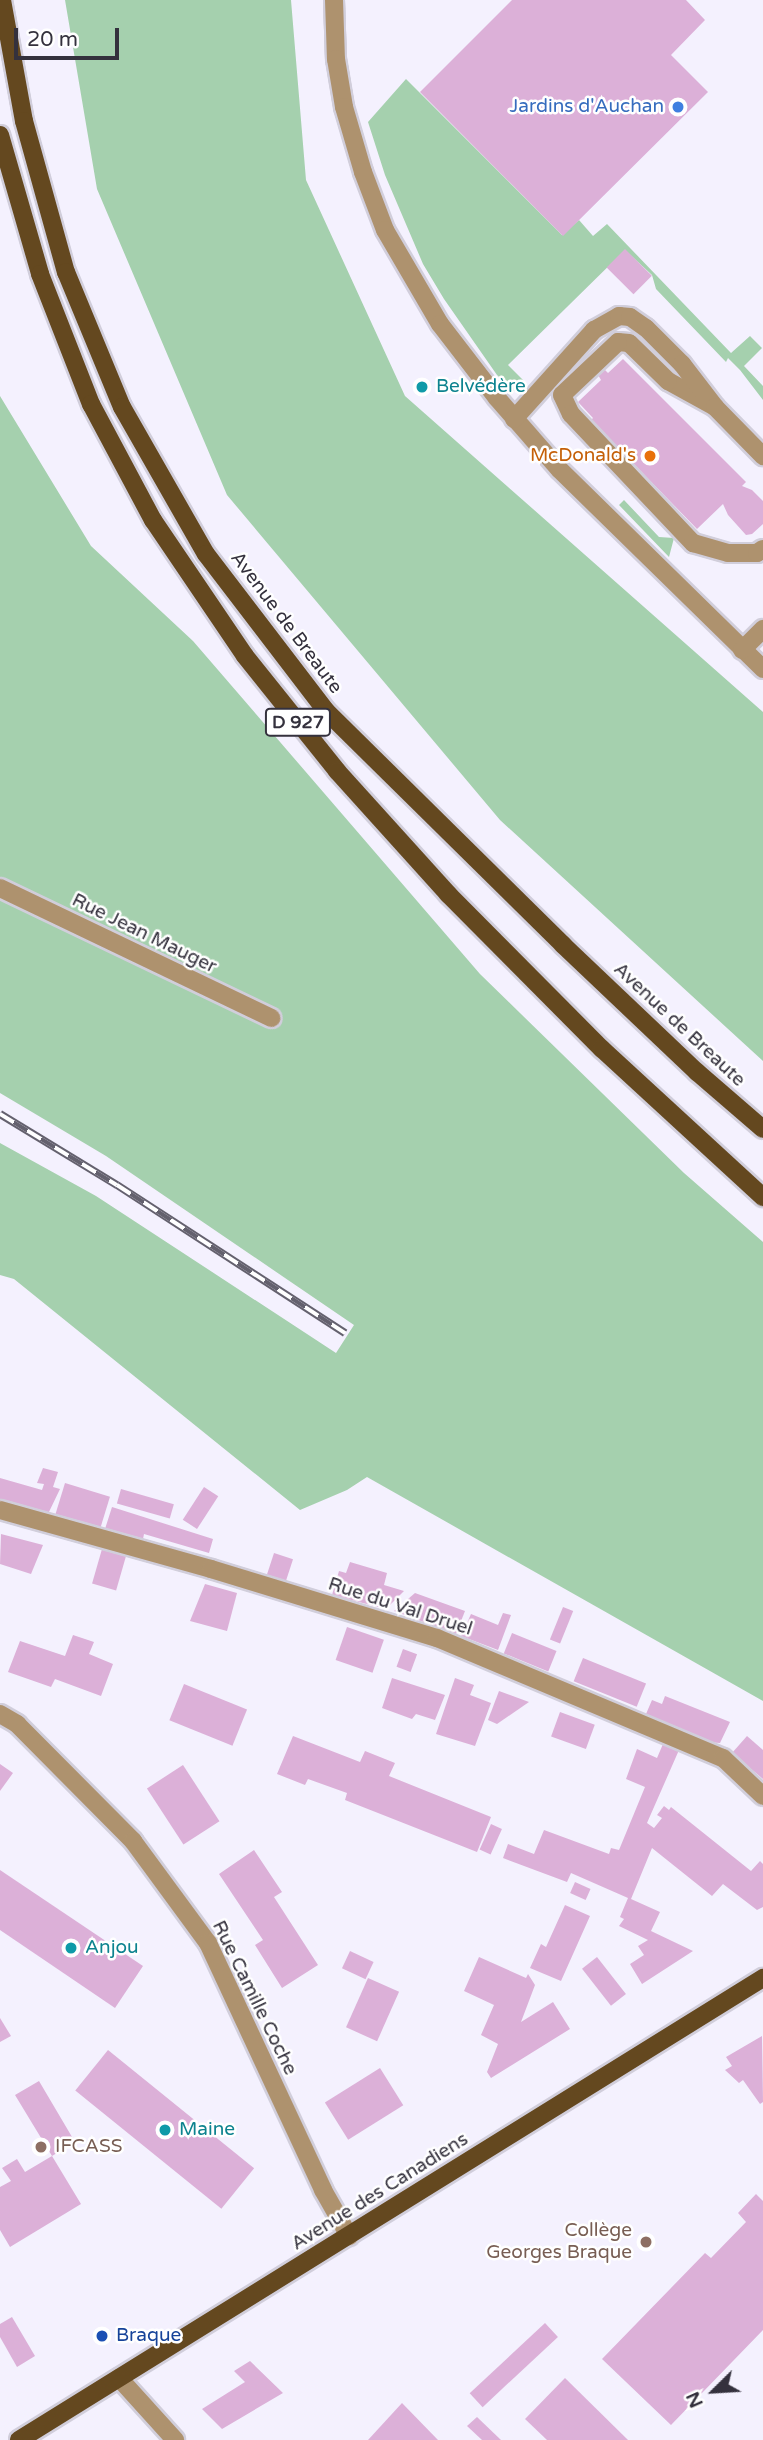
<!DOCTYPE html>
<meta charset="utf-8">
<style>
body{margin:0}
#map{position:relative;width:763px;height:2440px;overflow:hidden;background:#f4f1fe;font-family:"Varela Round",sans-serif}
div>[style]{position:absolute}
.green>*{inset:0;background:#a5d0ae}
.building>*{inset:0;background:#dcb0d8;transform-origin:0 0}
.roads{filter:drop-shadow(2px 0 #d1cedb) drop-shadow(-2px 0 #d1cedb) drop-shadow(0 2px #d1cedb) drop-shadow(0 -2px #d1cedb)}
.minor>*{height:18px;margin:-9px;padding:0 9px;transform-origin:9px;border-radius:9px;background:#ae926e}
.major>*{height:18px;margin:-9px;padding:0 9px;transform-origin:9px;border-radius:9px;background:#64481f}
.rail>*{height:8px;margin-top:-4px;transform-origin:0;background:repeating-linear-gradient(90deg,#fff 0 16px,#64616e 0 32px);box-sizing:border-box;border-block:2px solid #64616e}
.dots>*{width:19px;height:19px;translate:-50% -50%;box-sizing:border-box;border:4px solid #fff;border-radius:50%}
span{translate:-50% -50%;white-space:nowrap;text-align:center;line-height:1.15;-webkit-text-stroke:5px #fff;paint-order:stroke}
.shield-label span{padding:2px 5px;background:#fff;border:2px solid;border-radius:5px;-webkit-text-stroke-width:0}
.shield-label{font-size:18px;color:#34313d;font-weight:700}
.shop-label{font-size:19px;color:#366cbe}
.right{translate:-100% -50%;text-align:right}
.culture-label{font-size:19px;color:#0d838f}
.left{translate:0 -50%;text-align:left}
.food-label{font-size:19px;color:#c56008}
.street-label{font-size:19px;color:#34313d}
.education-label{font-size:19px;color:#785e54}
.transit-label{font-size:19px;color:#164399}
.north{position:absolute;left:679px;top:2356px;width:70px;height:70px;-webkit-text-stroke:5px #fff;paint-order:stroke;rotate:246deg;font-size:19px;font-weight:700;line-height:28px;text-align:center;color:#34313d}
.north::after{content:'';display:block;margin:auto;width:24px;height:32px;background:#34313d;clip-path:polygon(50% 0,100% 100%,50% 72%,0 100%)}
.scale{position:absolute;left:14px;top:28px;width:105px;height:32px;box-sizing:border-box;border:4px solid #34313d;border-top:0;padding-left:9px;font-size:21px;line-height:24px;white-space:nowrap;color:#34313d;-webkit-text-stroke:5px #fff;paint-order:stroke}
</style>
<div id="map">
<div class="green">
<div style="clip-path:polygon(65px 0,291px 0,306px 180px,405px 396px,763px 712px,763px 1061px,500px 820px,227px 495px,97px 189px)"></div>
<div style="clip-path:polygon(406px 79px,562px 235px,579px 220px,593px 236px,607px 224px,731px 353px,750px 336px,762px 348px,744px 366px,763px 386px,763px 400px,740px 370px,728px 358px,726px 362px,656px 289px,652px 275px,625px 250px,508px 365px,525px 382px,514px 391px,497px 375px,444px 299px,423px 264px,385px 175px,368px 122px)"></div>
<div style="clip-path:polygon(0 396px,91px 546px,193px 641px,480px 974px,684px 1173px,763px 1242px,763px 1701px,367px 1477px,347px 1490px,300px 1510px,14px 1279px,0 1275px,0 1143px,96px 1196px,336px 1353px,354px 1325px,106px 1156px,0 1093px)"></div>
<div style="clip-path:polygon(624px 500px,659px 537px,674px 538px,669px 557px,619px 505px)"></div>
</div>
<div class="building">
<div style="clip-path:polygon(512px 0,686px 0,705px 20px,671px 55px,708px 92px,563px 236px,420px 92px)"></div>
<div style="left:625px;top:249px;width:38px;height:26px;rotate:45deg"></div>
<div style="clip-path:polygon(623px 359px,746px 482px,742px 486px,752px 490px,763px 501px,763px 524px,752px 534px,746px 535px,728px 515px,723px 504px,697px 529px,591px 420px,593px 418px,578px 402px,601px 380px,597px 373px,604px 369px,608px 373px)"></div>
<div style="clip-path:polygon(43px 1468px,58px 1472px,53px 1487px,60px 1489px,48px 1514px,0 1501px,0 1478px,42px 1490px,44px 1484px,37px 1483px)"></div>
<div style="left:65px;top:1483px;width:47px;height:33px;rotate:17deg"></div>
<div style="left:204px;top:1487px;width:17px;height:39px;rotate:33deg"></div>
<div style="left:121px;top:1489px;width:55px;height:15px;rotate:16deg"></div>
<div style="clip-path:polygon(112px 1507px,213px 1539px,209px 1553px,144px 1534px,143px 1539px,105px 1529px)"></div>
<div style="clip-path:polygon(1px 1534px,43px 1545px,31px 1574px,0 1564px)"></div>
<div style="left:102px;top:1549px;width:25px;height:36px;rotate:16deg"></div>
<div style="left:274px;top:1553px;width:20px;height:23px;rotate:18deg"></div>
<div style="clip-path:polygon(350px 1562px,387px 1573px,384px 1585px,404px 1591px,386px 1609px,332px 1595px,339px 1571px,346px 1573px)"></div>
<div style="clip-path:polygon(205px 1584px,237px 1593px,227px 1631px,190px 1621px)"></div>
<div style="clip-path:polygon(415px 1593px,465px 1611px,456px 1634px,394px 1611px)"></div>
<div style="left:563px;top:1607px;width:11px;height:35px;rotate:22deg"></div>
<div style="clip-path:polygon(503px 1613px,511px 1615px,498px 1650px,461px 1636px,471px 1614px,498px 1625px)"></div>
<div style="left:347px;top:1627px;width:39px;height:35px;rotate:19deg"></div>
<div style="left:512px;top:1633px;width:48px;height:22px;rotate:22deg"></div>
<div style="clip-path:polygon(73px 1635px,94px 1642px,89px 1654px,113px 1664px,101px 1696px,55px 1679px,51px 1687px,8px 1672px,20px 1641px,65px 1656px)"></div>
<div style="left:403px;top:1649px;width:15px;height:19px;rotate:20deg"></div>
<div style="left:583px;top:1658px;width:68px;height:25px;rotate:22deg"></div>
<div style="clip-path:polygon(392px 1678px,445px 1695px,435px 1720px,416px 1714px,412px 1719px,382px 1708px)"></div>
<div style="clip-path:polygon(455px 1678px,474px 1685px,470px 1695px,491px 1703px,475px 1746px,436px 1734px)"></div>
<div style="left:184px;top:1684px;width:68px;height:39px;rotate:22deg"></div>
<div style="clip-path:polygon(499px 1691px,529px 1702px,497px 1724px,488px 1720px)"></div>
<div style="clip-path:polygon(665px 1696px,730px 1722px,720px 1743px,706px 1742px,646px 1714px,652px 1700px,662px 1704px)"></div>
<div style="left:560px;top:1712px;width:37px;height:26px;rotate:20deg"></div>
<div style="clip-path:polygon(293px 1736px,360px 1762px,365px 1751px,395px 1763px,389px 1776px,491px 1817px,477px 1852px,345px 1800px,347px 1793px,308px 1779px,305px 1785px,277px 1774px)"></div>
<div style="clip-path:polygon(747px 1736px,763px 1750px,763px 1779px,732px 1753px)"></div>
<div style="clip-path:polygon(663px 1744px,679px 1750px,647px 1823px,654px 1828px,662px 1818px,657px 1815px,664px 1806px,669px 1810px,671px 1807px,751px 1871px,760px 1861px,763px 1864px,763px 1907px,757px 1910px,723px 1884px,712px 1896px,652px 1848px,631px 1899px,660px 1912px,651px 1931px,693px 1951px,642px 1984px,630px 1964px,644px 1955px,638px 1946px,648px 1940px,619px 1926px,624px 1919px,620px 1917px,628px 1898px,571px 1873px,567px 1882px,503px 1858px,508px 1844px,534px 1854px,544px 1830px,609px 1854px,611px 1848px,619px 1850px,645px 1787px,626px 1779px,637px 1749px,657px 1758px)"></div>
<div style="clip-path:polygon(0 1764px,13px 1773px,0 1791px)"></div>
<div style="left:183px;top:1765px;width:67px;height:43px;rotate:57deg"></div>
<div style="left:491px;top:1824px;width:12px;height:28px;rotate:24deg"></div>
<div style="clip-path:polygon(254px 1850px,282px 1892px,274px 1897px,318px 1965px,282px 1988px,255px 1945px,263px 1940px,219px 1874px)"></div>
<div style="clip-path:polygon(0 1870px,143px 1966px,115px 2008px,0 1930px)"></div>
<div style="left:575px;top:1882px;width:17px;height:12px;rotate:24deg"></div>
<div style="clip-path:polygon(565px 1905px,590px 1916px,561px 1981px,530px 1968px,541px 1944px,546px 1947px)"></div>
<div style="left:350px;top:1951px;width:26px;height:19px;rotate:25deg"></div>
<div style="clip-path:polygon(479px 1957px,526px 1978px,528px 1974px,535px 1985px,521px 2022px,553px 2002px,570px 2029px,491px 2078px,487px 2072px,498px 2044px,481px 2035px,494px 2005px,464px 1991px)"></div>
<div style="left:597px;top:1957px;width:47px;height:19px;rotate:52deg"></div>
<div style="left:368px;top:1978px;width:34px;height:54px;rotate:24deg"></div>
<div style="clip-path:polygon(0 2018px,11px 2036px,0 2042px)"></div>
<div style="clip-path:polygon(762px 2036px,763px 2102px,760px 2104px,743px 2080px,739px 2083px,725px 2070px,732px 2066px,726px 2057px)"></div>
<div style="left:108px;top:2050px;width:188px;height:52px;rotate:39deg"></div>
<div style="left:380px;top:2068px;width:44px;height:65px;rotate:58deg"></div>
<div style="clip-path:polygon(39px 2081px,75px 2142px,52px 2156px,81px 2204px,10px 2247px,0 2230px,0 2187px,11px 2181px,2px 2168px,17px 2159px,25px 2172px,52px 2156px,15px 2095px)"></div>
<div style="clip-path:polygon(756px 2194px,763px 2201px,763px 2330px,671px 2425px,602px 2359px,705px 2253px,711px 2258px,746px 2222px,738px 2213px)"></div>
<div style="clip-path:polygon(12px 2317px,35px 2356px,17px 2367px,0 2337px,0 2324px)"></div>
<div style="left:545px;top:2323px;width:19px;height:103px;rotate:47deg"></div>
<div style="clip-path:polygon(250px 2361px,283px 2393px,222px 2429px,202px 2409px,245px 2382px,234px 2371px)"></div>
<div style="clip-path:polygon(565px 2378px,628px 2440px,547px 2440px,525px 2419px)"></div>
<div style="clip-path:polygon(402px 2403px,438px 2440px,368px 2440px)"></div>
<div style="clip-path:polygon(477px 2417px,501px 2440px,482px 2440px,467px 2426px)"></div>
</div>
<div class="roads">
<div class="minor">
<div style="left:334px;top:0;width:59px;rotate:88.1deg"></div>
<div style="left:336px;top:59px;width:49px;rotate:80.5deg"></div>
<div style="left:344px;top:107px;width:68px;rotate:73.7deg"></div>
<div style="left:363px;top:172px;width:62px;rotate:69.2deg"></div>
<div style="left:385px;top:230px;width:109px;rotate:59.7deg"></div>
<div style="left:440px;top:324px;width:93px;rotate:52.4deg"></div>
<div style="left:497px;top:398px;width:94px;rotate:48.9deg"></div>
<div style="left:559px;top:469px;width:286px;rotate:44.4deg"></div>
<div style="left:715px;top:407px;width:54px;rotate:-151deg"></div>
<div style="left:668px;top:381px;width:54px;rotate:-135.7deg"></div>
<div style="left:629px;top:343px;width:11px;rotate:-175deg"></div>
<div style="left:618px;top:342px;width:77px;rotate:136.6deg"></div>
<div style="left:562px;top:395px;width:21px;rotate:65deg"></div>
<div style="left:571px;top:414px;width:178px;rotate:46.6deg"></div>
<div style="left:693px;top:543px;width:36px;rotate:16deg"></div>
<div style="left:728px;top:553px;width:29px"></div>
<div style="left:757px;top:553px;width:7px;rotate:-34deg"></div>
<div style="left:514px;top:419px;width:120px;rotate:-48deg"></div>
<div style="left:594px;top:330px;width:29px;rotate:-29deg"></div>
<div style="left:619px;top:316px;width:11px;rotate:5deg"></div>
<div style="left:630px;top:317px;width:19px;rotate:35deg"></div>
<div style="left:646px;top:328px;width:51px;rotate:45deg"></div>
<div style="left:682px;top:364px;width:54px;rotate:52.5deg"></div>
<div style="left:715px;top:407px;width:69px;rotate:45.6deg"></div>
<div style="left:742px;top:650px;width:30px;rotate:-45deg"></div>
<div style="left:0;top:888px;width:301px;rotate:25.6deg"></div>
<div style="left:0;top:1510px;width:219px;rotate:15.6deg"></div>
<div style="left:211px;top:1569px;width:236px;rotate:17deg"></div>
<div style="left:437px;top:1638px;width:310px;rotate:22.8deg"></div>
<div style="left:723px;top:1758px;width:55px;rotate:43.5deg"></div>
<div style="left:0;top:1714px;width:20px;rotate:30deg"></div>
<div style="left:17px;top:1724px;width:165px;rotate:45.2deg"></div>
<div style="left:133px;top:1841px;width:127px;rotate:53.7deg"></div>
<div style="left:208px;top:1943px;width:272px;rotate:65deg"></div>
<div style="left:323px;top:2190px;width:53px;rotate:60.5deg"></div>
<div style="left:119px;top:2378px;width:84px;rotate:47.9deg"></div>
</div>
<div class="major">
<div style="left:2px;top:0;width:123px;rotate:79.7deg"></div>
<div style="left:24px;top:121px;width:157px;rotate:74.5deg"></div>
<div style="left:66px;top:272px;width:146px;rotate:67.5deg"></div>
<div style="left:122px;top:407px;width:169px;rotate:60.3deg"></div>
<div style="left:206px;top:554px;width:198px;rotate:52.6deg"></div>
<div style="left:326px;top:711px;width:333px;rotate:44.6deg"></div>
<div style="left:563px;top:945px;width:185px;rotate:43.5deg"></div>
<div style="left:697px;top:1072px;width:87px;rotate:40.8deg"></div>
<div style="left:0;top:135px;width:145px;rotate:73.9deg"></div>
<div style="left:40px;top:274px;width:140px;rotate:68.6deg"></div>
<div style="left:91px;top:404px;width:132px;rotate:61.9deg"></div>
<div style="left:153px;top:520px;width:164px;rotate:55.9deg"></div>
<div style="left:245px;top:656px;width:147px;rotate:51.3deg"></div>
<div style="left:337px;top:771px;width:166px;rotate:47.9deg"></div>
<div style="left:448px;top:894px;width:218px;rotate:45.2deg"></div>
<div style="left:602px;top:1049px;width:219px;rotate:42.6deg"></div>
<div style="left:19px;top:2440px;width:876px;rotate:-31.84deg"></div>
</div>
</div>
<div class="rail">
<div style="left:0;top:1114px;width:137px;rotate:31.3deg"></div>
<div style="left:117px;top:1185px;width:272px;rotate:33deg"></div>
</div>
<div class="dots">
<div style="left:678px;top:107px;background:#3f7fe0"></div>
<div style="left:422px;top:387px;background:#0f9aa8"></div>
<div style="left:650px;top:456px;background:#e8710a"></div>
<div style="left:71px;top:1948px;background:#0f9aa8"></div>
<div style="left:165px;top:2130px;background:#0f9aa8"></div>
<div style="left:41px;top:2147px;background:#8d6e63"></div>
<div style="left:646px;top:2242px;background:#8d6e63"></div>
<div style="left:102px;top:2336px;background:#1a4fb4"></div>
</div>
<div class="shield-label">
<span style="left:298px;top:722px">D 927</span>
</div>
<div class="shop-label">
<span class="right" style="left:664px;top:107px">Jardins d'Auchan</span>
</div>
<div class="culture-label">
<span class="left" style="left:436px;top:387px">Belvédère</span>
<span class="left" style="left:85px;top:1948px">Anjou</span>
<span class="left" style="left:179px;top:2130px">Maine</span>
</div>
<div class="food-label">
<span class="right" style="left:636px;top:456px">McDonald's</span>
</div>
<div class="street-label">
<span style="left:286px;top:623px;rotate:53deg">Avenue de Breaute</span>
<span style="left:144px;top:934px;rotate:26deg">Rue Jean Mauger</span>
<span style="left:679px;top:1025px;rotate:43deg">Avenue de Breaute</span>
<span style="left:400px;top:1607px;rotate:18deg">Rue du Val Druel</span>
<span style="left:254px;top:1998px;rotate:64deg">Rue Camille Coche</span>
<span style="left:380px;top:2192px;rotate:-32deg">Avenue des Canadiens</span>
</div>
<div class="education-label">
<span class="left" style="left:55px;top:2147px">IFCASS</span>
<span class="right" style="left:632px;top:2242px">Collège<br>Georges Braque</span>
</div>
<div class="transit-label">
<span class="left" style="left:116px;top:2336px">Braque</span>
</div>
<div class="north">N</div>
<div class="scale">20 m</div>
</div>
